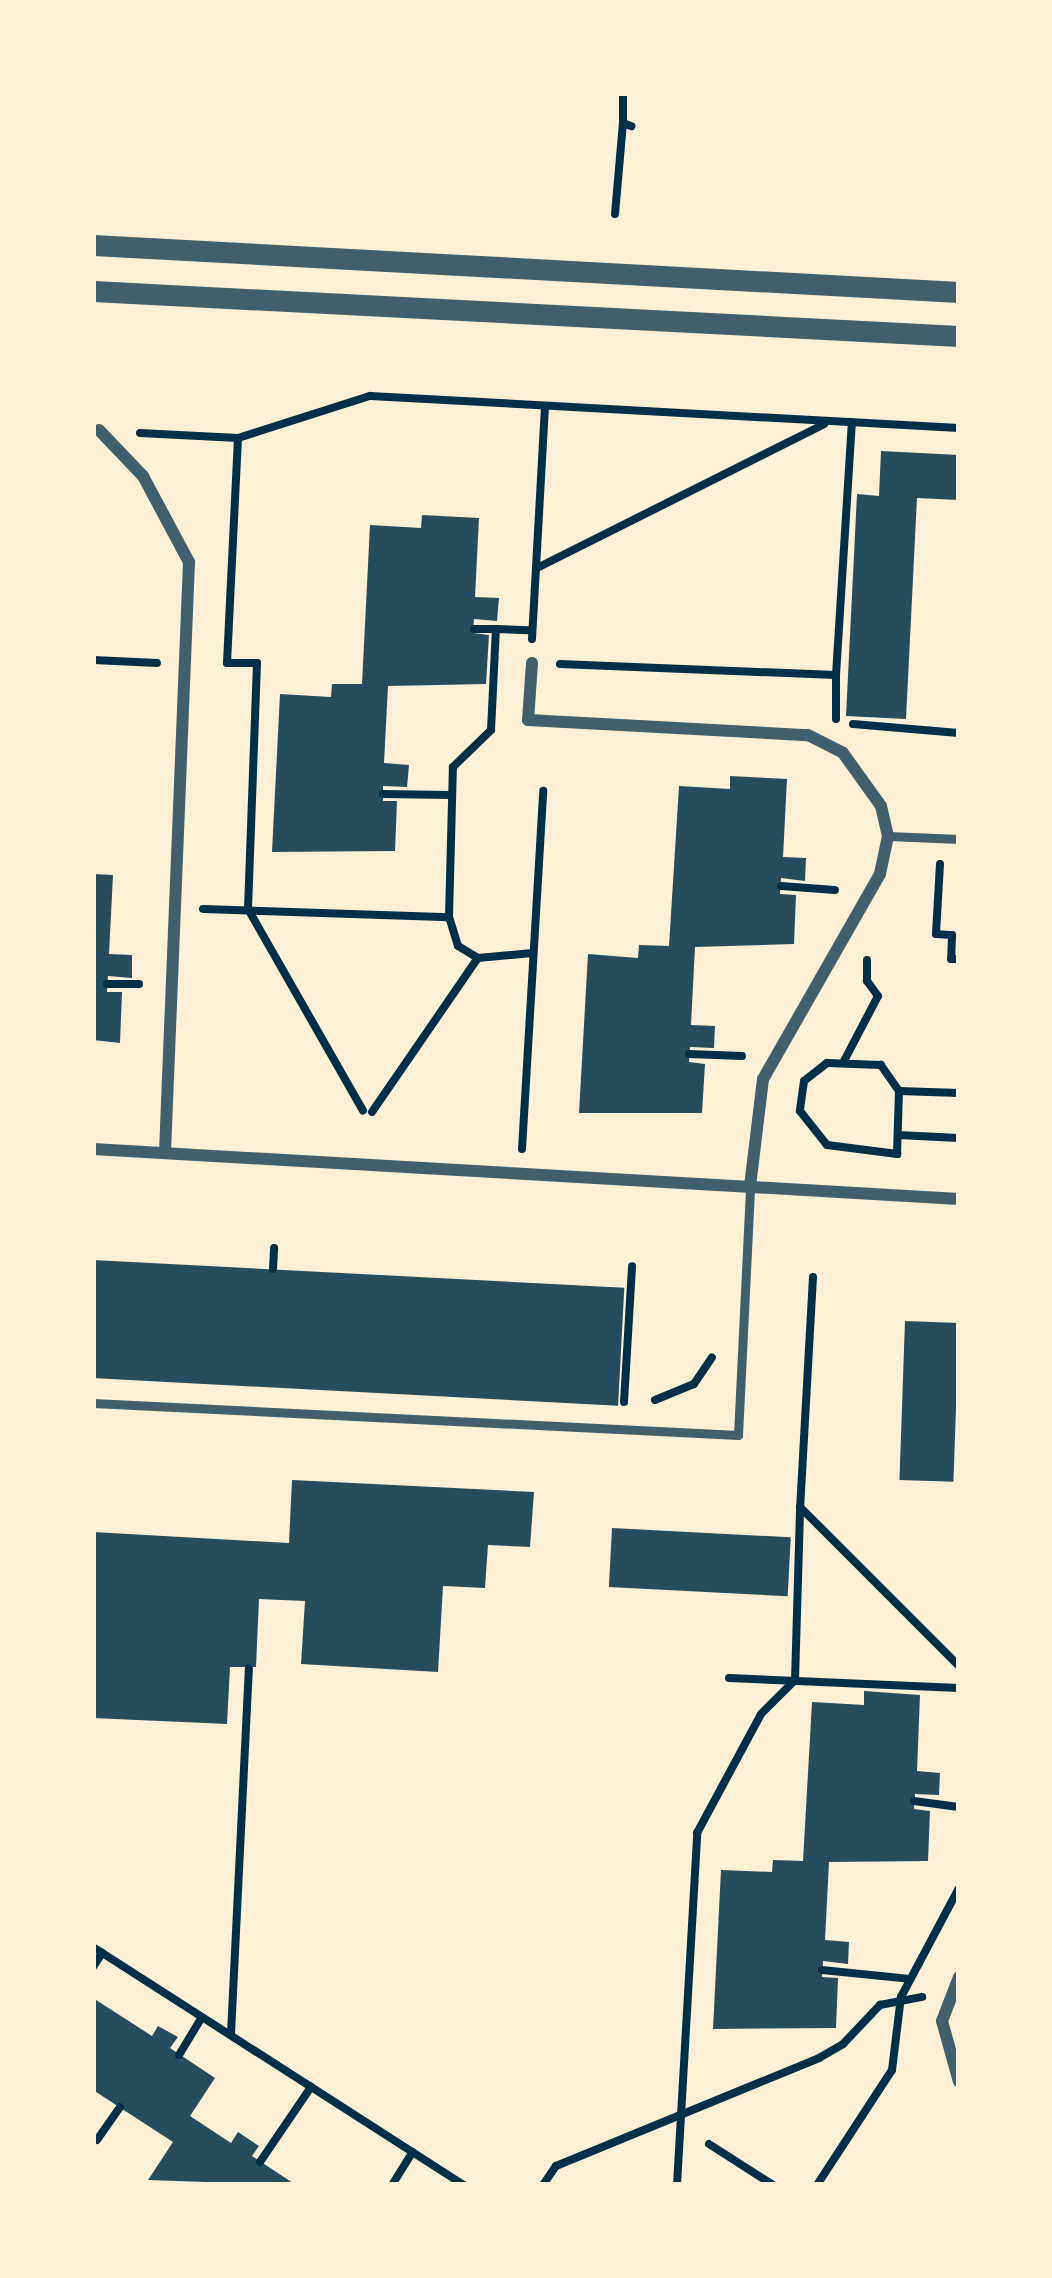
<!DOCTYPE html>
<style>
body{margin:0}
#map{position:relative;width:1052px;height:2278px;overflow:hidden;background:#fdf0d5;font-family:Raleway,sans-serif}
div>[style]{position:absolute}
.building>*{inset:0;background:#264d5e;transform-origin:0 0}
.path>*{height:8px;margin:-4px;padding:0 4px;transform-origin:4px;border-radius:4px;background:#003049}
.service>*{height:9px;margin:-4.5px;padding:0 4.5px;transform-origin:4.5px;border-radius:4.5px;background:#3f606c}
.minor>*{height:12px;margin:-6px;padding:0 6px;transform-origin:6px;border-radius:6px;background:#3f606c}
.tertiary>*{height:21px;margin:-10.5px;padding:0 10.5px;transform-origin:10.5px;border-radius:10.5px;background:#3f606c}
span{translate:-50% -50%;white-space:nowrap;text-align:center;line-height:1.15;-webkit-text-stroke:9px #fdf0d5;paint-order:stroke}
.frame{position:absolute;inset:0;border:96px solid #fdf0d5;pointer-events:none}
</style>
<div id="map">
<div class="building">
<div style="clip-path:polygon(881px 451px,959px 455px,959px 500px,917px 498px,906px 719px,846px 716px,857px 494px,879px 496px)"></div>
<div style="clip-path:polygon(422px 515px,479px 518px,475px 597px,499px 598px,497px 621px,474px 619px,473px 633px,489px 635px,486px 684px,388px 686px,384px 763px,409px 765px,407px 787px,383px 786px,383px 801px,397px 801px,395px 851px,272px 852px,280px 694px,331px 697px,332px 684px,362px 684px,370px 525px,421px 528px)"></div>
<div style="clip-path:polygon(730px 776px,787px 779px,783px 857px,806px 858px,805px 881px,781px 878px,780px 894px,796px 895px,794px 944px,695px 947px,691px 1025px,715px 1026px,714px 1048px,690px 1047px,689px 1062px,705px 1064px,702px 1113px,579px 1113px,588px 954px,638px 958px,639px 945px,669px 946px,679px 786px,730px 789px)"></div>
<div style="clip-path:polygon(93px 874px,113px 875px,109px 954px,132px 955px,132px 978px,108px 976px,107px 992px,122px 992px,120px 1043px,93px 1040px)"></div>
<div style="left:93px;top:1260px;width:532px;height:118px;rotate:3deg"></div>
<div style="left:905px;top:1321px;width:54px;height:159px;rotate:2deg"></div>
<div style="clip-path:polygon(292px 1480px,534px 1492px,530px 1547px,488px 1545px,485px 1588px,443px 1586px,438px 1672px,301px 1664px,305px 1601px,259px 1599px,256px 1667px,230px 1667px,227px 1724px,93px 1718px,93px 1532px,289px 1543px)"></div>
<div style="left:612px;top:1528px;width:179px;height:59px;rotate:3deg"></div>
<div style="clip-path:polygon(864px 1691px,920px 1695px,917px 1771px,940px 1773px,939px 1795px,915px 1794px,914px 1809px,930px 1811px,928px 1861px,829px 1862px,825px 1940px,849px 1942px,848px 1964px,823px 1961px,822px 1977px,838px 1978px,836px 2028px,713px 2029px,721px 1870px,772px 1872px,773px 1860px,803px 1861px,812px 1702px,864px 1705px)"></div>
<div style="clip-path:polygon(93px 1998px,152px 2036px,158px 2026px,178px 2037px,170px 2048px,215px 2078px,190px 2116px,231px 2143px,238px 2132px,259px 2146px,252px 2156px,296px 2185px,148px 2180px,173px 2142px,93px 2090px)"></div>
</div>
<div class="path">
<div style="left:623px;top:123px;width:30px;rotate:-90deg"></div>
<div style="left:615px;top:214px;width:91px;rotate:-85deg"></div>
<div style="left:623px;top:123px;width:9px;rotate:21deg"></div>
<div style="left:140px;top:433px;width:98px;rotate:2.9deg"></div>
<div style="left:238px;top:438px;width:139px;rotate:-17.7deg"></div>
<div style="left:370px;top:396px;width:590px;rotate:3.11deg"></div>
<div style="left:238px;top:438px;width:225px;rotate:92.8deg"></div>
<div style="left:227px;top:663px;width:30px"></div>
<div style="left:257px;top:663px;width:246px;rotate:92.1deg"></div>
<div style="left:248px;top:909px;width:232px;rotate:60.3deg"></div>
<div style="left:537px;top:568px;width:321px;rotate:-26.6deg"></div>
<div style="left:474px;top:629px;width:22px"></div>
<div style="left:532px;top:639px;width:232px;rotate:-86.8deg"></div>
<div style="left:93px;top:660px;width:64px;rotate:2.7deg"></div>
<div style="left:560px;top:664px;width:276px;rotate:2.3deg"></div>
<div style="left:836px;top:675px;width:253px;rotate:-86.4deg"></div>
<div style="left:836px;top:719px;width:44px;rotate:-90deg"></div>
<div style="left:853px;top:724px;width:106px;rotate:4.9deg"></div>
<div style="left:383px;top:794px;width:69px;rotate:0.8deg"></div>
<div style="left:940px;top:864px;width:70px;rotate:93.3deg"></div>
<div style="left:936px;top:934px;width:16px;rotate:4deg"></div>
<div style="left:952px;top:935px;width:24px;rotate:92deg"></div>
<div style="left:951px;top:959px;width:8px"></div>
<div style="left:781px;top:886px;width:54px;rotate:4.2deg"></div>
<div style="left:203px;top:909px;width:246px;rotate:1.9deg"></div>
<div style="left:449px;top:917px;width:150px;rotate:-88.5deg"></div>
<div style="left:453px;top:767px;width:53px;rotate:-44.2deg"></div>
<div style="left:491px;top:730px;width:101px;rotate:-87.2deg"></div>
<div style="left:496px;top:629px;width:33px;rotate:2deg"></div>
<div style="left:478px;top:958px;width:55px;rotate:-5.2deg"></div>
<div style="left:107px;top:984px;width:32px"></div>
<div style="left:689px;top:1054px;width:53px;rotate:2.2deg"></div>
<div style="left:844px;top:1061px;width:73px;rotate:-62.4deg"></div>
<div style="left:878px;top:996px;width:19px;rotate:-126deg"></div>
<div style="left:867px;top:981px;width:21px;rotate:-90deg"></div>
<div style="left:899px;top:1091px;width:32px;rotate:-125deg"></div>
<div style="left:881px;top:1065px;width:54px;rotate:-177.9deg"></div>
<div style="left:827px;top:1063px;width:29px;rotate:142deg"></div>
<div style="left:804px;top:1081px;width:30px;rotate:98deg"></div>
<div style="left:800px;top:1111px;width:43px;rotate:51.5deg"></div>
<div style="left:827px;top:1145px;width:71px;rotate:7.3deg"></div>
<div style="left:897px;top:1154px;width:63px;rotate:-88.2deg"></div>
<div style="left:899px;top:1091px;width:60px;rotate:1.9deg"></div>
<div style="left:372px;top:1112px;width:187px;rotate:-55.5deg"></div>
<div style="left:478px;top:958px;width:23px;rotate:-149deg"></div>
<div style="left:458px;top:946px;width:30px;rotate:-107deg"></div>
<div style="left:898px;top:1135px;width:61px;rotate:2.8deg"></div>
<div style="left:522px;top:1149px;width:359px;rotate:-86.6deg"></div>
<div style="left:273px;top:1269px;width:21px;rotate:-87deg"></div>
<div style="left:813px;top:1277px;width:230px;rotate:93.2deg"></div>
<div style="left:800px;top:1507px;width:225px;rotate:45deg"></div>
<div style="left:655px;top:1400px;width:42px;rotate:-22.3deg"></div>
<div style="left:694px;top:1384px;width:32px;rotate:-56deg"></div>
<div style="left:624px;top:1402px;width:136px;rotate:-86.6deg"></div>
<div style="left:729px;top:1678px;width:230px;rotate:2.5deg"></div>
<div style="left:914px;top:1801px;width:45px;rotate:7.6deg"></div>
<div style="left:93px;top:1947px;width:441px;rotate:32.7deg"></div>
<div style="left:93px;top:1967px;width:17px;rotate:-57deg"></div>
<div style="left:822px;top:1970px;width:88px;rotate:5.8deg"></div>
<div style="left:231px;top:2034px;width:366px;rotate:-87.2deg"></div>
<div style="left:179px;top:2055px;width:44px;rotate:-58.8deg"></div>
<div style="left:97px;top:2140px;width:40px;rotate:-55.1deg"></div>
<div style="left:709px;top:2144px;width:76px;rotate:32.6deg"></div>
<div style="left:260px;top:2162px;width:91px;rotate:-55.8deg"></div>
<div style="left:392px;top:2185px;width:39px;rotate:-58deg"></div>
<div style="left:543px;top:2185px;width:23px;rotate:-56deg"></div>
<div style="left:556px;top:2166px;width:284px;rotate:-22.3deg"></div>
<div style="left:819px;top:2058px;width:28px;rotate:-30deg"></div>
<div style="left:843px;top:2044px;width:54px;rotate:-46.5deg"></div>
<div style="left:880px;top:2005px;width:43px;rotate:-10.8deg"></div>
<div style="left:677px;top:2185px;width:353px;rotate:-86.7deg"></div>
<div style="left:697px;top:1833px;width:135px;rotate:-61.7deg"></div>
<div style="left:761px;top:1714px;width:48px;rotate:-45deg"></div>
<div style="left:795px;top:1680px;width:173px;rotate:-88.3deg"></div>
<div style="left:817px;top:2185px;width:137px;rotate:-56.9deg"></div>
<div style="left:892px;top:2070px;width:74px;rotate:-83deg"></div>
<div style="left:901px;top:1997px;width:123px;rotate:-62deg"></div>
</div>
<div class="service">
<div style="left:888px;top:836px;width:71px;rotate:2.4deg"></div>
<div style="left:93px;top:1403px;width:646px;rotate:2.84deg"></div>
<div style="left:738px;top:1435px;width:248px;rotate:-87.2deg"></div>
</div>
<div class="minor">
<div style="left:99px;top:430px;width:64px;rotate:46.3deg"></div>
<div style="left:143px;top:476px;width:98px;rotate:61.9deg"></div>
<div style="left:189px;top:562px;width:591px;rotate:92.33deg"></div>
<div style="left:532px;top:663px;width:57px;rotate:94deg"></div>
<div style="left:528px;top:720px;width:280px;rotate:3.1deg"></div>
<div style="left:808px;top:735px;width:39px;rotate:27deg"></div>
<div style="left:843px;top:753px;width:65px;rotate:54.4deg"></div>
<div style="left:881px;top:806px;width:31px;rotate:77deg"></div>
<div style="left:888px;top:836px;width:39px;rotate:102deg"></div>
<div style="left:880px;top:874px;width:236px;rotate:119.7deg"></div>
<div style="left:763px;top:1079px;width:109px;rotate:96.9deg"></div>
<div style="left:93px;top:1149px;width:867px;rotate:3.3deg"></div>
<div style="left:959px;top:1977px;width:47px;rotate:111.1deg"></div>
<div style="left:942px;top:2021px;width:63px;rotate:74.4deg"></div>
</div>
<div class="tertiary">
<div style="left:93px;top:245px;width:867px;rotate:3.11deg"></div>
<div style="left:93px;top:291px;width:867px;rotate:2.97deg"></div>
</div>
<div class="frame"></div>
</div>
